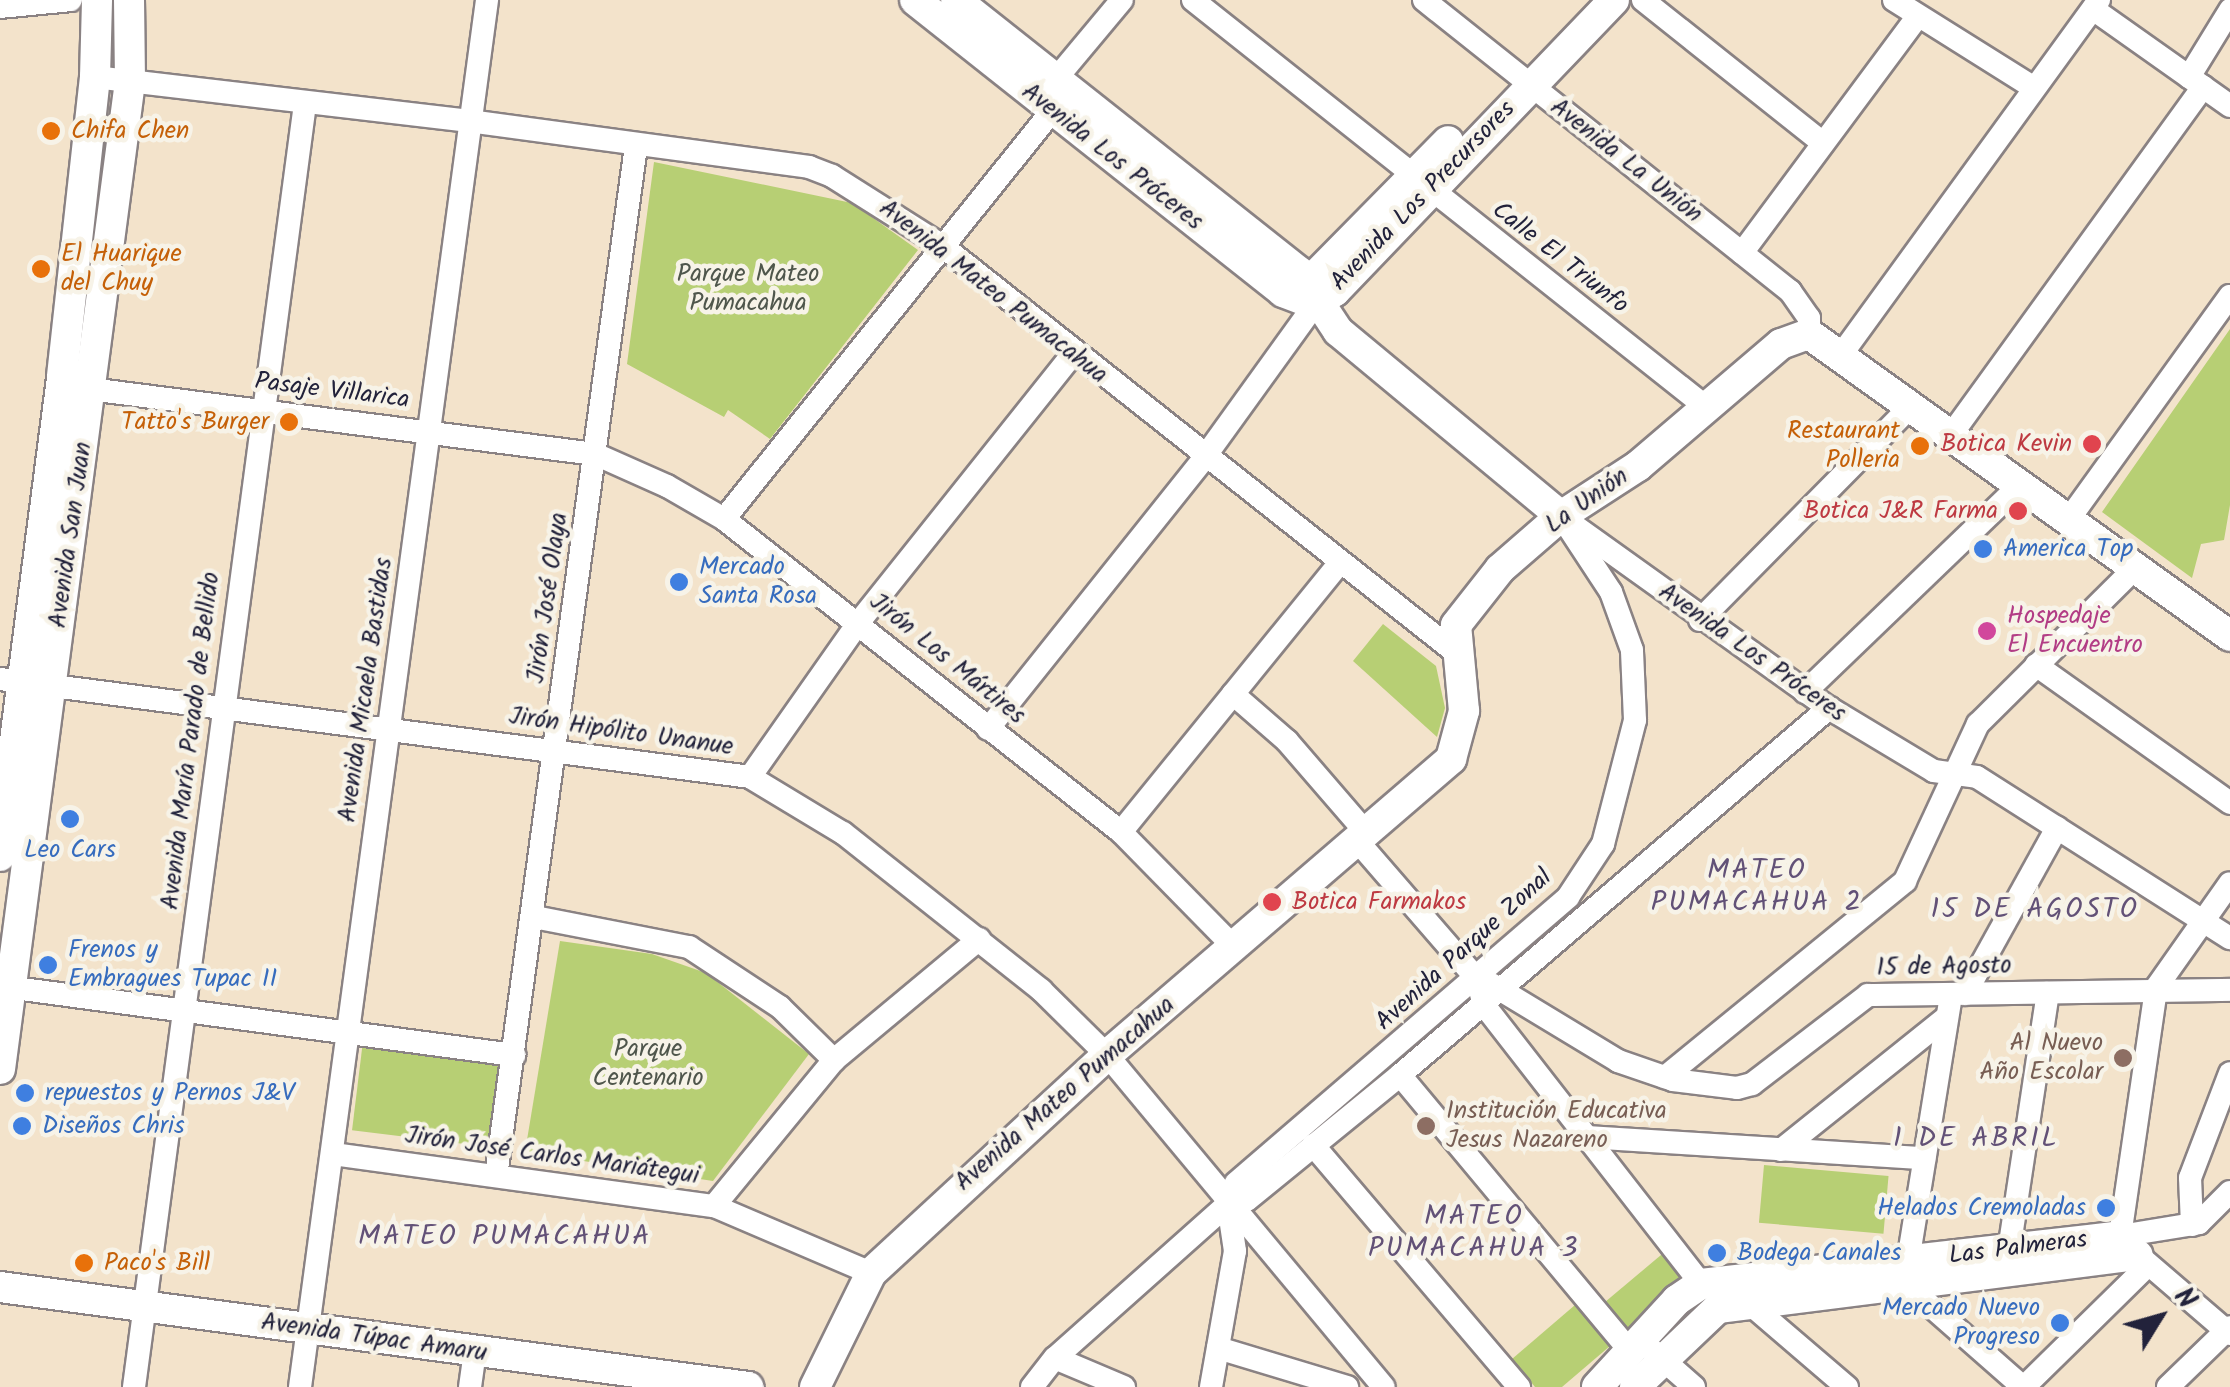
<!DOCTYPE html>
<meta charset="utf-8">
<style>
body{margin:0}
#map{position:relative;width:2230px;height:1387px;overflow:hidden;background:#f3e3cb;font-family:Kalam,sans-serif}
div>[style]{position:absolute}
.green>*{inset:0;background:#b7cf74;transform-origin:0 0}
.roads{filter:drop-shadow(2px 0 #8a8283) drop-shadow(-2px 0 #8a8283) drop-shadow(0 2px #8a8283) drop-shadow(0 -2px #8a8283)}
.street>*{height:22px;margin:-11px;padding:0 11px;transform-origin:11px;border-radius:11px;background:#fff}
.secondary>*{height:30px;margin:-15px;padding:0 15px;transform-origin:15px;border-radius:15px;background:#fff}
.dots>*{width:28px;height:28px;translate:-50% -50%;box-sizing:border-box;border:5px solid #f7f3e8;border-radius:50%}
span{translate:-50% -50%;white-space:nowrap;text-align:center;line-height:1.15;-webkit-text-stroke:9px #f7f3e8;paint-order:stroke}
.food-label{font-size:25px;color:#c56008}
.left{translate:0 -50%;text-align:left}
.right{translate:-100% -50%;text-align:right}
.street-label{font-size:25px;color:#22223b}
.park-label{font-size:25px;color:#4f564c}
.health-label{font-size:25px;color:#be3a42}
.shop-label{font-size:25px;color:#366cbe}
.hotel-label{font-size:25px;color:#b23c85}
.education-label{font-size:25px;color:#785e54}
.neighbourhood-label{font-size:28px;color:#625177;letter-spacing:2.5px}
.north{position:absolute;left:2110px;top:1267px;width:100px;height:100px;-webkit-text-stroke:8px #f7f3e8;paint-order:stroke;rotate:53deg;font-size:28px;font-weight:700;line-height:40px;text-align:center;color:#22223b}
.north::after{content:'';display:block;margin:auto;width:35px;height:45px;background:#22223b;clip-path:polygon(50% 0,100% 100%,50% 72%,0 100%)}
</style>
<div id="map">
<div class="green">
<div style="clip-path:polygon(654px 162px,852px 203px,918px 250px,770px 439px,728px 410px,724px 417px,627px 364px)"></div>
<div style="clip-path:polygon(2230px 329px,2230px 505px,2224px 540px,2201px 544px,2192px 578px,2102px 512px)"></div>
<div style="clip-path:polygon(1383px 624px,1436px 666px,1445px 708px,1437px 737px,1353px 661px)"></div>
<div style="clip-path:polygon(560px 941px,652px 954px,706px 973px,809px 1054px,713px 1181px,525px 1152px)"></div>
<div style="left:363px;top:1041px;width:146px;height:90px;rotate:7deg"></div>
<div style="left:1764px;top:1165px;width:125px;height:58px;rotate:5deg"></div>
<div style="left:1667px;top:1250px;width:38px;height:84px;rotate:50deg"></div>
<div style="clip-path:polygon(1575px 1305px,1610px 1346px,1562px 1387px,1535px 1387px,1512px 1359px)"></div>
</div>
<div class="roads">
<div class="street">
<div style="left:1193px;top:0;width:655px;rotate:38.43deg"></div>
<div style="left:1424px;top:0;width:468px;rotate:38.5deg"></div>
<div style="left:1790px;top:291px;width:33px;rotate:55deg"></div>
<div style="left:1809px;top:318px;width:16px;rotate:90deg"></div>
<div style="left:1643px;top:0;width:230px;rotate:38.5deg"></div>
<div style="left:1894px;top:0;width:162px;rotate:32.1deg"></div>
<div style="left:0;top:7px;width:71px;rotate:-5.6deg"></div>
<div style="left:2093px;top:9px;width:168px;rotate:35.3deg"></div>
<div style="left:95px;top:77px;width:377px;rotate:6.7deg"></div>
<div style="left:469px;top:121px;width:343px;rotate:7.7deg"></div>
<div style="left:809px;top:167px;width:25px;rotate:21deg"></div>
<div style="left:832px;top:176px;width:129px;rotate:32.3deg"></div>
<div style="left:941px;top:245px;width:654px;rotate:38.36deg"></div>
<div style="left:2189px;top:77px;width:79px;rotate:-58.5deg"></div>
<div style="left:1055px;top:80px;width:104px;rotate:-50.1deg"></div>
<div style="left:1742px;top:253px;width:295px;rotate:-53.4deg"></div>
<div style="left:1841px;top:355px;width:439px;rotate:-54deg"></div>
<div style="left:74px;top:387px;width:525px;rotate:7.33deg"></div>
<div style="left:595px;top:454px;width:79px;rotate:24deg"></div>
<div style="left:667px;top:486px;width:66px;rotate:30.1deg"></div>
<div style="left:724px;top:519px;width:506px;rotate:38.25deg"></div>
<div style="left:1121px;top:832px;width:161px;rotate:45.5deg"></div>
<div style="left:1951px;top:435px;width:430px;rotate:-54.1deg"></div>
<div style="left:724px;top:519px;width:523px;rotate:-51.2deg"></div>
<div style="left:2069px;top:519px;width:275px;rotate:-54.2deg"></div>
<div style="left:1576px;top:527px;width:311px;rotate:35.6deg"></div>
<div style="left:1829px;top:708px;width:122px;rotate:31deg"></div>
<div style="left:1934px;top:771px;width:43px;rotate:7.9deg"></div>
<div style="left:1977px;top:777px;width:300px;rotate:32.5deg"></div>
<div style="left:1700px;top:620px;width:301px;rotate:-45.4deg"></div>
<div style="left:2036px;top:665px;width:238px;rotate:35.4deg"></div>
<div style="left:0;top:679px;width:756px;rotate:7.44deg"></div>
<div style="left:750px;top:777px;width:109px;rotate:31.1deg"></div>
<div style="left:843px;top:833px;width:253px;rotate:38.4deg"></div>
<div style="left:1041px;top:990px;width:93px;rotate:44.6deg"></div>
<div style="left:1107px;top:1055px;width:432px;rotate:50.2deg"></div>
<div style="left:1805px;top:692px;width:298px;rotate:-43.9deg"></div>
<div style="left:1233px;top:694px;width:72px;rotate:41deg"></div>
<div style="left:1287px;top:741px;width:124px;rotate:49.2deg"></div>
<div style="left:988px;top:729px;width:347px;rotate:-51.4deg"></div>
<div style="left:1204px;top:458px;width:190px;rotate:-54.2deg"></div>
<div style="left:750px;top:777px;width:189px;rotate:-54.9deg"></div>
<div style="left:859px;top:622px;width:342px;rotate:-51.4deg"></div>
<div style="left:1121px;top:832px;width:347px;rotate:-50.9deg"></div>
<div style="left:1360px;top:844px;width:179px;rotate:49.1deg"></div>
<div style="left:1477px;top:979px;width:27px;rotate:75deg"></div>
<div style="left:1484px;top:1005px;width:353px;rotate:52.1deg"></div>
<div style="left:534px;top:917px;width:158px;rotate:11deg"></div>
<div style="left:689px;top:947px;width:109px;rotate:33.4deg"></div>
<div style="left:780px;top:1007px;width:76px;rotate:44.5deg"></div>
<div style="left:1491px;top:984px;width:149px;rotate:31.2deg"></div>
<div style="left:1618px;top:1061px;width:58px;rotate:19.1deg"></div>
<div style="left:1673px;top:1080px;width:64px;rotate:7.1deg"></div>
<div style="left:1737px;top:1088px;width:16px;rotate:-15deg"></div>
<div style="left:1752px;top:1084px;width:146px;rotate:-37.5deg"></div>
<div style="left:1868px;top:995px;width:362px;rotate:-0.8deg"></div>
<div style="left:0;top:986px;width:519px;rotate:7.65deg"></div>
<div style="left:1965px;top:994px;width:190px;rotate:-61deg"></div>
<div style="left:1400px;top:1075px;width:359px;rotate:50.2deg"></div>
<div style="left:1665px;top:1077px;width:310px;rotate:-39.2deg"></div>
<div style="left:1905px;top:881px;width:173px;rotate:-65.1deg"></div>
<div style="left:1978px;top:724px;width:223px;rotate:-44.8deg"></div>
<div style="left:1586px;top:1137px;width:339px;rotate:3.6deg"></div>
<div style="left:1313px;top:1145px;width:318px;rotate:49.6deg"></div>
<div style="left:1781px;top:1150px;width:211px;rotate:-38.7deg"></div>
<div style="left:333px;top:1154px;width:385px;rotate:7.8deg"></div>
<div style="left:714px;top:1206px;width:171px;rotate:23.1deg"></div>
<div style="left:496px;top:1176px;width:1039px;rotate:-82.26deg"></div>
<div style="left:714px;top:1206px;width:189px;rotate:-50.6deg"></div>
<div style="left:834px;top:1060px;width:189px;rotate:-39.8deg"></div>
<div style="left:2192px;top:1225px;width:47px;rotate:-92.4deg"></div>
<div style="left:2190px;top:1178px;width:112px;rotate:-69.1deg"></div>
<div style="left:2120px;top:1236px;width:251px;rotate:-81.7deg"></div>
<div style="left:2156px;top:988px;width:128px;rotate:-54.8deg"></div>
<div style="left:2120px;top:1236px;width:80px;rotate:-9.3deg"></div>
<div style="left:2199px;top:1223px;width:44px;rotate:-45deg"></div>
<div style="left:2009px;top:1250px;width:260px;rotate:-81.4deg"></div>
<div style="left:2138px;top:1255px;width:121px;rotate:40.7deg"></div>
<div style="left:1908px;top:1261px;width:269px;rotate:-80.8deg"></div>
<div style="left:1900px;top:1279px;width:164px;rotate:41.3deg"></div>
<div style="left:1743px;top:1298px;width:137px;rotate:40.6deg"></div>
<div style="left:1218px;top:1348px;width:135px;rotate:16.8deg"></div>
<div style="left:1652px;top:1350px;width:56px;rotate:41.4deg"></div>
<div style="left:1055px;top:1358px;width:75px;rotate:22.8deg"></div>
<div style="left:134px;top:1387px;width:1295px;rotate:-82.41deg"></div>
<div style="left:300px;top:1387px;width:1400px;rotate:-82.32deg"></div>
<div style="left:470px;top:1387px;width:35px;rotate:-82deg"></div>
<div style="left:1032px;top:1387px;width:37px;rotate:-52deg"></div>
<div style="left:1055px;top:1358px;width:232px;rotate:-41.7deg"></div>
<div style="left:1228px;top:1204px;width:19px;rotate:-12deg"></div>
<div style="left:1247px;top:1200px;width:198px;rotate:-39.2deg"></div>
<div style="left:1400px;top:1075px;width:565px;rotate:-40.55deg"></div>
<div style="left:1211px;top:1387px;width:138px;rotate:-80deg"></div>
<div style="left:1235px;top:1251px;width:48px;rotate:-98.5deg"></div>
<div style="left:1228px;top:1204px;width:22px;rotate:-69deg"></div>
<div style="left:1236px;top:1183px;width:438px;rotate:-40.7deg"></div>
<div style="left:1568px;top:897px;width:64px;rotate:-56.6deg"></div>
<div style="left:1603px;top:844px;width:128px;rotate:-75.5deg"></div>
<div style="left:1635px;top:720px;width:70px;rotate:-92.5deg"></div>
<div style="left:1632px;top:650px;width:62px;rotate:-109.9deg"></div>
<div style="left:1611px;top:592px;width:91px;rotate:-123.3deg"></div>
<div style="left:2024px;top:1387px;width:173px;rotate:-44.5deg"></div>
<div style="left:2168px;top:1387px;width:86px;rotate:-44.1deg"></div>
</div>
<div class="secondary">
<div style="left:915px;top:0;width:470px;rotate:38.4deg"></div>
<div style="left:1283px;top:292px;width:34px;rotate:21deg"></div>
<div style="left:956px;top:0;width:438px;rotate:38.4deg"></div>
<div style="left:1299px;top:272px;width:71px;rotate:56.5deg"></div>
<div style="left:1338px;top:331px;width:290px;rotate:39.7deg"></div>
<div style="left:1315px;top:304px;width:24px;rotate:-33deg"></div>
<div style="left:1335px;top:291px;width:403px;rotate:-46.2deg"></div>
<div style="left:1315px;top:304px;width:29px;rotate:-88deg"></div>
<div style="left:1316px;top:275px;width:188px;rotate:-45.4deg"></div>
<div style="left:0;top:856px;width:484px;rotate:-82.6deg"></div>
<div style="left:62px;top:376px;width:301px;rotate:-83.7deg"></div>
<div style="left:95px;top:77px;width:77px;rotate:-88.5deg"></div>
<div style="left:0;top:1069px;width:997px;rotate:-82.5deg"></div>
<div style="left:130px;top:81px;width:81px;rotate:-90.7deg"></div>
<div style="left:0;top:1287px;width:755px;rotate:7.61deg"></div>
<div style="left:815px;top:1387px;width:127px;rotate:-63.8deg"></div>
<div style="left:871px;top:1273px;width:321px;rotate:-42.7deg"></div>
<div style="left:1107px;top:1055px;width:454px;rotate:-40.7deg"></div>
<div style="left:1451px;top:759px;width:50px;rotate:-74.8deg"></div>
<div style="left:1464px;top:711px;width:86px;rotate:-95.3deg"></div>
<div style="left:1456px;top:625px;width:71px;rotate:-51.8deg"></div>
<div style="left:1500px;top:569px;width:81px;rotate:-41deg"></div>
<div style="left:1561px;top:516px;width:92px;rotate:-33deg"></div>
<div style="left:1638px;top:466px;width:188px;rotate:-40.5deg"></div>
<div style="left:1781px;top:344px;width:30px;rotate:-20deg"></div>
<div style="left:1809px;top:334px;width:518px;rotate:35.65deg"></div>
<div style="left:1597px;top:1387px;width:118px;rotate:-47.4deg"></div>
<div style="left:1677px;top:1300px;width:29px;rotate:-34deg"></div>
<div style="left:1701px;top:1284px;width:422px;rotate:-6.5deg"></div>
<div style="left:1635px;top:1387px;width:115px;rotate:-43.6deg"></div>
<div style="left:1718px;top:1308px;width:423px;rotate:-7.2deg"></div>
</div>
</div>
<div class="dots">
<div style="left:51px;top:131px;background:#e8710a"></div>
<div style="left:41px;top:269px;background:#e8710a"></div>
<div style="left:289px;top:422px;background:#e8710a"></div>
<div style="left:2092px;top:444px;background:#e0444e"></div>
<div style="left:1920px;top:446px;background:#e8710a"></div>
<div style="left:2018px;top:511px;background:#e0444e"></div>
<div style="left:1983px;top:549px;background:#3f7fe0"></div>
<div style="left:679px;top:582px;background:#3f7fe0"></div>
<div style="left:1987px;top:631px;background:#d1479c"></div>
<div style="left:70px;top:819px;background:#3f7fe0"></div>
<div style="left:1272px;top:902px;background:#e0444e"></div>
<div style="left:48px;top:965px;background:#3f7fe0"></div>
<div style="left:2123px;top:1058px;background:#8d6e63"></div>
<div style="left:25px;top:1093px;background:#3f7fe0"></div>
<div style="left:22px;top:1126px;background:#3f7fe0"></div>
<div style="left:1426px;top:1126px;background:#8d6e63"></div>
<div style="left:2106px;top:1208px;background:#3f7fe0"></div>
<div style="left:1717px;top:1253px;background:#3f7fe0"></div>
<div style="left:84px;top:1263px;background:#e8710a"></div>
<div style="left:2060px;top:1323px;background:#3f7fe0"></div>
</div>
<div class="food-label">
<span class="left" style="left:71px;top:131px">Chifa Chen</span>
<span class="left" style="left:61px;top:269px">El Huarique<br>del Chuy</span>
<span class="right" style="left:269px;top:422px">Tatto's Burger</span>
<span class="right" style="left:1900px;top:446px">Restaurant<br>Polleria</span>
<span class="left" style="left:104px;top:1263px">Paco's Bill</span>
</div>
<div class="street-label">
<span style="left:1112px;top:157px;rotate:38deg">Avenida Los Próceres</span>
<span style="left:1626px;top:161px;rotate:38deg">Avenida La Unión</span>
<span style="left:1423px;top:196px;rotate:-46deg">Avenida Los Precursores</span>
<span style="left:1560px;top:258px;rotate:38deg">Calle El Triunfo</span>
<span style="left:993px;top:292px;rotate:38deg">Avenida Mateo Pumacahua</span>
<span style="left:332px;top:391px;rotate:7deg">Pasaje Villarica</span>
<span style="left:1587px;top:501px;rotate:-35deg">La Unión</span>
<span style="left:71px;top:535px;rotate:-82deg">Avenida San Juan</span>
<span style="left:548px;top:598px;rotate:-82deg">Jirón José Olaya</span>
<span style="left:1752px;top:653px;rotate:35deg">Avenida Los Próceres</span>
<span style="left:947px;top:659px;rotate:39deg">Jirón Los Mártires</span>
<span style="left:366px;top:690px;rotate:-82deg">Avenida Micaela Bastidas</span>
<span style="left:621px;top:732px;rotate:8deg">Jirón Hipólito Unanue</span>
<span style="left:191px;top:741px;rotate:-83deg">Avenida María Parado de Bellido</span>
<span style="left:1464px;top:950px;rotate:-42deg">Avenida Parque Zonal</span>
<span style="left:1944px;top:967px;rotate:-1deg">15 de Agosto</span>
<span style="left:1065px;top:1094px;rotate:-41deg">Avenida Mateo Pumacahua</span>
<span style="left:552px;top:1156px;rotate:8deg">Jirón José Carlos Mariátegui</span>
<span style="left:2018px;top:1248px;rotate:-7deg">Las Palmeras</span>
<span style="left:374px;top:1338px;rotate:8deg">Avenida Túpac Amaru</span>
</div>
<div class="park-label">
<span style="left:748px;top:289px">Parque Mateo<br>Pumacahua</span>
<span style="left:648px;top:1064px">Parque<br>Centenario</span>
</div>
<div class="health-label">
<span class="right" style="left:2072px;top:444px">Botica Kevin</span>
<span class="right" style="left:1998px;top:511px">Botica J&amp;R Farma</span>
<span class="left" style="left:1292px;top:902px">Botica Farmakos</span>
</div>
<div class="shop-label">
<span class="left" style="left:2003px;top:549px">America Top</span>
<span class="left" style="left:699px;top:582px">Mercado<br>Santa Rosa</span>
<span style="left:70px;top:850px">Leo Cars</span>
<span class="left" style="left:68px;top:965px">Frenos y<br>Embragues Tupac II</span>
<span class="left" style="left:45px;top:1093px">repuestos y Pernos J&amp;V</span>
<span class="left" style="left:42px;top:1126px">Diseños Chris</span>
<span class="right" style="left:2086px;top:1208px">Helados Cremoladas</span>
<span class="left" style="left:1737px;top:1253px">Bodega Canales</span>
<span class="right" style="left:2040px;top:1323px">Mercado Nuevo<br>Progreso</span>
</div>
<div class="hotel-label">
<span class="left" style="left:2007px;top:631px">Hospedaje<br>El Encuentro</span>
</div>
<div class="education-label">
<span class="right" style="left:2103px;top:1058px">Al Nuevo<br>Año Escolar</span>
<span class="left" style="left:1446px;top:1126px">Institución Educativa<br>Jesus Nazareno</span>
</div>
<div class="neighbourhood-label">
<span style="left:1757px;top:887px">MATEO<br>PUMACAHUA 2</span>
<span style="left:2035px;top:910px">15 DE AGOSTO</span>
<span style="left:1976px;top:1139px">1 DE ABRIL</span>
<span style="left:1474px;top:1233px">MATEO<br>PUMACAHUA 3</span>
<span style="left:505px;top:1237px">MATEO PUMACAHUA</span>
</div>
<div class="north">N</div>
</div>
